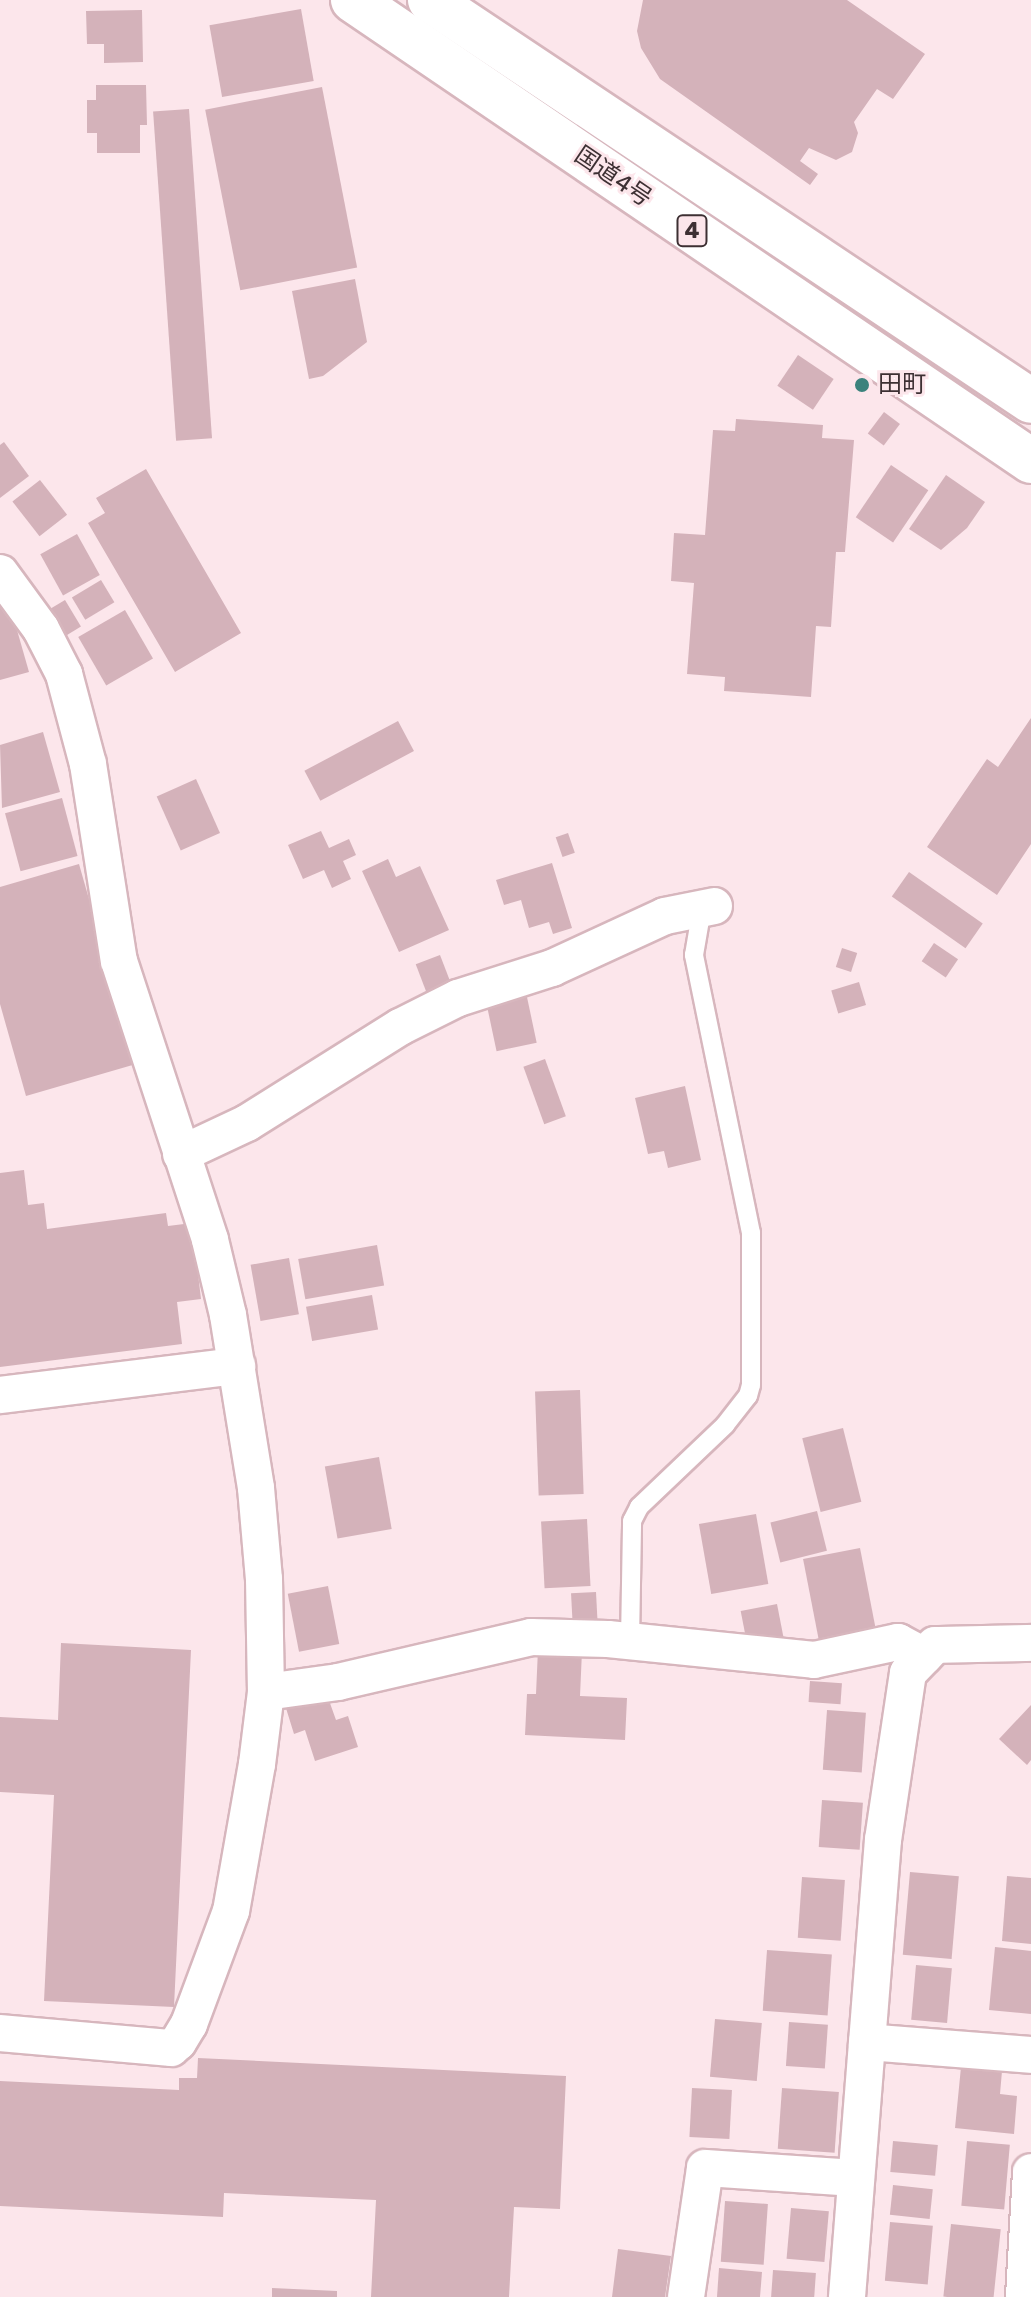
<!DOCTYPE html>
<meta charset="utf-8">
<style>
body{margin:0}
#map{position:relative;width:1031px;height:2297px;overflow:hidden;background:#fce6eb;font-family:Rubik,"Noto Sans JP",sans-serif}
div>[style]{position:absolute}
.building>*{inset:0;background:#d4b2ba;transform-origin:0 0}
.roads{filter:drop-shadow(2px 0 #d7b6bd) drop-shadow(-2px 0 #d7b6bd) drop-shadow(0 2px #d7b6bd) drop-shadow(0 -2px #d7b6bd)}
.service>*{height:18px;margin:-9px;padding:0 9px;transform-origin:9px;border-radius:9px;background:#fff}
.minor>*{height:36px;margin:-18px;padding:0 18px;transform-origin:18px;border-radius:18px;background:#fff}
.trunk>*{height:44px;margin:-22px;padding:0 22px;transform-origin:22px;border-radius:22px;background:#fff}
.dots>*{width:22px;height:22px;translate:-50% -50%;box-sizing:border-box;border:4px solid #fce6eb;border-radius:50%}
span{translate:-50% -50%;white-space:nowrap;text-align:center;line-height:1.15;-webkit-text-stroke:6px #fce6eb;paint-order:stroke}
.shield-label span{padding:2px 6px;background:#fce6eb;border:2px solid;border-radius:6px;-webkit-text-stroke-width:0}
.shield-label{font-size:22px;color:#3d3033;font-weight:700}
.street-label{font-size:24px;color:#3d3033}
.poi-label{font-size:24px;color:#3d3033}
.left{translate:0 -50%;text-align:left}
</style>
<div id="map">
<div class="building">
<div style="clip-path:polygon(643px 0,847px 0,925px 54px,893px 99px,877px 89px,854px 122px,858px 133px,852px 152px,836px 160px,809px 148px,800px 161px,818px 174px,810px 185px,660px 79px,641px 48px,637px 31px)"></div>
<div style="left:301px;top:9px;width:73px;height:93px;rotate:80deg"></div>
<div style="clip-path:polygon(142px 10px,143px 62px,104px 63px,104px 44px,87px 44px,86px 11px)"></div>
<div style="clip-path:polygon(96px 85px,146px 85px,147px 125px,140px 125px,140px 153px,97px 153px,97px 133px,87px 133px,87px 100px,96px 100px)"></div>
<div style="left:322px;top:87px;width:184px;height:119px;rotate:79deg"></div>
<div style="left:189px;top:109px;width:330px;height:36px;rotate:86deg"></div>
<div style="clip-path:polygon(355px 279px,367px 342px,323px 376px,309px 379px,292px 291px)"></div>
<div style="left:798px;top:355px;width:43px;height:37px;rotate:34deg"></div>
<div style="left:884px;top:412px;width:20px;height:27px;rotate:37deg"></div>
<div style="clip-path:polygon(736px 419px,823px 425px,822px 438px,854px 440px,845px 552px,836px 552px,831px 627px,816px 626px,811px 697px,724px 691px,725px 677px,687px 674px,694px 583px,671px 581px,674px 533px,705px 535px,713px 430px,735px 431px)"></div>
<div style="clip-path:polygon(4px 442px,29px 476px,0 498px,0 445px)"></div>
<div style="left:891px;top:465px;width:45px;height:63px;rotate:34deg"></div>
<div style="clip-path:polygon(146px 469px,241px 633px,175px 672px,88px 523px,105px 513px,96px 498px)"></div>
<div style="clip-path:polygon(946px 475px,985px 502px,967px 528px,941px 550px,909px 529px)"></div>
<div style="left:40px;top:480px;width:44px;height:35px;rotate:52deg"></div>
<div style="left:77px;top:534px;width:47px;height:42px;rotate:61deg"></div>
<div style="left:101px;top:580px;width:26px;height:34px;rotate:59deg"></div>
<div style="left:65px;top:600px;width:31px;height:21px;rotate:59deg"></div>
<div style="clip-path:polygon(9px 602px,29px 672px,0 680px,0 604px)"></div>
<div style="left:125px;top:610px;width:56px;height:54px;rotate:60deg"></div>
<div style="clip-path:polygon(1031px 718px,1031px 844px,997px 895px,927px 847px,987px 759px,998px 767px)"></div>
<div style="left:398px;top:721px;width:34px;height:106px;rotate:62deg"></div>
<div style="clip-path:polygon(43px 732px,60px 792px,2px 808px,0 745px)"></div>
<div style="left:196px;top:779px;width:59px;height:43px;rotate:66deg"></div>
<div style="left:62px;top:798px;width:60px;height:59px;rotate:75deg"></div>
<div style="clip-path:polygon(321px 831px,329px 848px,349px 839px,356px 855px,343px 861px,351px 879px,332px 888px,324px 870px,303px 879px,288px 845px)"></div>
<div style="left:568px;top:833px;width:21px;height:13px;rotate:71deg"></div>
<div style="clip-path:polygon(388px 859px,396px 877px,420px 866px,449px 930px,399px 952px,362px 871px)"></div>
<div style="clip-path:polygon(552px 863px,572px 928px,553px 934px,549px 922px,529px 928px,521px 900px,504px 905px,496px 880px)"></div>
<div style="clip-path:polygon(79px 864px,136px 1064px,26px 1096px,0 1004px,0 887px)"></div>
<div style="left:909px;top:872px;width:90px;height:30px;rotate:35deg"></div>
<div style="left:934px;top:943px;width:29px;height:22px;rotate:34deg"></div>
<div style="left:842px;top:948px;width:16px;height:20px;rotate:18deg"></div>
<div style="left:440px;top:955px;width:36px;height:26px;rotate:69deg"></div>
<div style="left:859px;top:982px;width:24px;height:29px;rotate:73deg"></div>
<div style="left:524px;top:983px;width:61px;height:41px;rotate:78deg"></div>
<div style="left:545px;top:1059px;width:61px;height:23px;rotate:70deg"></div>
<div style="clip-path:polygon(685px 1086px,701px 1160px,668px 1168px,664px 1151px,648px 1154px,635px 1098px)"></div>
<div style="clip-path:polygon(24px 1170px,28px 1205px,44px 1203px,47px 1229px,166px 1213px,168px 1226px,192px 1223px,201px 1299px,177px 1302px,182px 1344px,0 1367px,0 1173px)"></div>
<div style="left:377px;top:1245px;width:41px;height:80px;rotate:80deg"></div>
<div style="left:289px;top:1258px;width:57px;height:39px;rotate:80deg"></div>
<div style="left:372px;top:1295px;width:35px;height:67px;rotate:80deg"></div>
<div style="left:580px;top:1390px;width:104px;height:45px;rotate:88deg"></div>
<div style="left:843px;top:1428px;width:76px;height:42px;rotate:76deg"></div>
<div style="left:379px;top:1457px;width:73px;height:55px;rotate:80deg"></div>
<div style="left:817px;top:1511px;width:41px;height:48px;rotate:76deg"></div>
<div style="left:756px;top:1514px;width:71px;height:58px;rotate:80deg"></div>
<div style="left:587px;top:1519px;width:67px;height:46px;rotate:87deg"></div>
<div style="left:860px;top:1548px;width:87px;height:58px;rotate:79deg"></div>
<div style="left:328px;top:1586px;width:59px;height:41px;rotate:79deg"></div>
<div style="left:596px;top:1592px;width:34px;height:25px;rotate:87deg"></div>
<div style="left:777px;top:1604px;width:38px;height:37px;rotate:79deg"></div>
<div style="clip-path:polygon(61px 1643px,191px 1650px,174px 2007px,44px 2001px,54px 1795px,0 1792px,0 1717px,58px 1720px)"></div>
<div style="clip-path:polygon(538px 1649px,582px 1651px,580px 1696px,627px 1698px,625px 1740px,525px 1735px,527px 1694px,536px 1694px)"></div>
<div style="left:810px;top:1681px;width:32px;height:21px;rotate:4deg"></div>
<div style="clip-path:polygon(326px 1692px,336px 1720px,348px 1716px,358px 1747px,315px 1761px,305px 1730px,294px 1734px,285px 1705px)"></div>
<div style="clip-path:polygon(1031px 1705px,1031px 1760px,1027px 1765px,999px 1739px)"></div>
<div style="left:827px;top:1710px;width:39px;height:60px;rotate:4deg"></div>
<div style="left:822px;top:1800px;width:41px;height:47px;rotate:4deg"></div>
<div style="left:910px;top:1872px;width:49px;height:83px;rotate:5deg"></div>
<div style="clip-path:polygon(1007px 1876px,1031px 1878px,1031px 1944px,1002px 1941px)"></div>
<div style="left:802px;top:1877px;width:43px;height:61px;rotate:4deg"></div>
<div style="clip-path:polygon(995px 1947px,1031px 1951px,1031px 2014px,989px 2010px)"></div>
<div style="left:767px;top:1950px;width:65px;height:61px;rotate:4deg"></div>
<div style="left:916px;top:1965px;width:36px;height:55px;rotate:5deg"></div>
<div style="left:715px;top:2019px;width:47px;height:58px;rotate:5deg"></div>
<div style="left:789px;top:2022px;width:39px;height:44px;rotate:4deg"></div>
<div style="clip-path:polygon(198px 2058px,566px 2076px,560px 2209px,514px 2207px,509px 2297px,371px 2297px,376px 2200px,224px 2193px,223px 2217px,0 2206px,0 2081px,179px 2090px,179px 2078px,197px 2078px)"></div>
<div style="clip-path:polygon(961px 2067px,1002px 2071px,1000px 2094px,1017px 2096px,1014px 2134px,955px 2128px)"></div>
<div style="left:692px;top:2088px;width:40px;height:49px;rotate:3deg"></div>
<div style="left:782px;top:2088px;width:57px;height:61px;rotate:4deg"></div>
<div style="left:893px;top:2141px;width:45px;height:31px;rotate:5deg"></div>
<div style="left:967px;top:2141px;width:43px;height:65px;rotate:5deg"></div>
<div style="left:893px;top:2185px;width:40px;height:30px;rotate:6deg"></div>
<div style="left:725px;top:2201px;width:43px;height:61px;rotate:4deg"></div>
<div style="left:791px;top:2208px;width:38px;height:51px;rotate:5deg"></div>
<div style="left:890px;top:2222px;width:43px;height:59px;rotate:5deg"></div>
<div style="left:951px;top:2224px;width:50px;height:73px;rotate:6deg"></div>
<div style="clip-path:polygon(618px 2249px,671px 2256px,665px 2297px,612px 2297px)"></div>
<div style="clip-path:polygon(719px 2268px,762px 2272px,760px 2297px,717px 2297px)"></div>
<div style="left:773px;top:2270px;width:43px;height:27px;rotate:4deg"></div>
<div style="clip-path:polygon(272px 2288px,337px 2291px,337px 2297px,272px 2297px)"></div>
</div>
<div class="roads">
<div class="service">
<div style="left:630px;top:1641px;width:120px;rotate:-89deg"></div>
<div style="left:632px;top:1521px;width:16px;rotate:-63deg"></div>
<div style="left:639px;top:1507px;width:119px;rotate:-43.6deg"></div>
<div style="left:725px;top:1425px;width:37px;rotate:-52deg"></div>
<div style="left:748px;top:1396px;width:11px;rotate:-75deg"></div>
<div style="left:751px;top:1385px;width:152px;rotate:-90deg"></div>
<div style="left:751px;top:1233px;width:284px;rotate:-101.6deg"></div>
<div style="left:694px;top:955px;width:48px;rotate:-80.3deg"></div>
</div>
<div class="minor">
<div style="left:0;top:573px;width:69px;rotate:53.8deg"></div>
<div style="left:41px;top:629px;width:51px;rotate:62.9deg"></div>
<div style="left:64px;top:674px;width:93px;rotate:75.1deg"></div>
<div style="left:88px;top:764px;width:199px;rotate:81.1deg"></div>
<div style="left:119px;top:961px;width:293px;rotate:71.9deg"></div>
<div style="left:210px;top:1240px;width:77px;rotate:76.5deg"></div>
<div style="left:228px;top:1315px;width:175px;rotate:80.8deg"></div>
<div style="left:256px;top:1488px;width:91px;rotate:85deg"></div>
<div style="left:264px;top:1579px;width:113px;rotate:89deg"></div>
<div style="left:266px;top:1692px;width:73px;rotate:97.1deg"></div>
<div style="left:257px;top:1764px;width:149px;rotate:100deg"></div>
<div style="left:231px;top:1911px;width:121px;rotate:110.4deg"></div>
<div style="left:189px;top:2024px;width:21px;rotate:121deg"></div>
<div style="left:178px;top:2042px;width:9px;rotate:139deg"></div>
<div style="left:171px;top:2048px;width:172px;rotate:-175deg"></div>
<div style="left:181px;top:1154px;width:73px;rotate:-25.2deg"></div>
<div style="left:247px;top:1123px;width:181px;rotate:-32.1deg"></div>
<div style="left:400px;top:1027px;width:65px;rotate:-26.6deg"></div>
<div style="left:458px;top:998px;width:99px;rotate:-17.7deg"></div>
<div style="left:552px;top:968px;width:124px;rotate:-24.7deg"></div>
<div style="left:665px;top:916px;width:50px;rotate:-11.5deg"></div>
<div style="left:0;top:1395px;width:239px;rotate:-7deg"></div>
<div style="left:266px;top:1692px;width:73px;rotate:-7.9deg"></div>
<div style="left:338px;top:1682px;width:198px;rotate:-13.1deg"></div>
<div style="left:531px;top:1637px;width:77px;rotate:1.5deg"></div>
<div style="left:608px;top:1639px;width:207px;rotate:5.8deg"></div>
<div style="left:814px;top:1660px;width:86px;rotate:-12.1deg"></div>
<div style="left:898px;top:1642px;width:30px;rotate:28deg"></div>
<div style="left:867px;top:2042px;width:165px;rotate:4.5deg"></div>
<div style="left:686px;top:2297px;width:130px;rotate:-81.6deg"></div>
<div style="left:705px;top:2168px;width:151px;rotate:3.8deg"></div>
<div style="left:847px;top:2297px;width:458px;rotate:-85.5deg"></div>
<div style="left:883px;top:1840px;width:169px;rotate:-81.5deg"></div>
<div style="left:908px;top:1673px;width:39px;rotate:-46deg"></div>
<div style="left:935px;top:1645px;width:96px;rotate:-1.2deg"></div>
<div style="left:1024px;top:2297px;width:125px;rotate:-86.8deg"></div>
</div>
<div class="trunk">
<div style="left:353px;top:0;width:820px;rotate:34.21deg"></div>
<div style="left:430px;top:0;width:722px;rotate:33.71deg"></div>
</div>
</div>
<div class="dots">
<div style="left:862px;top:385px;background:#3b827c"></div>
</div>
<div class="shield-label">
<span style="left:692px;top:231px">4</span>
</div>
<div class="street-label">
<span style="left:613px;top:177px;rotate:34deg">国道4号</span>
</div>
<div class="poi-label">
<span class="left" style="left:878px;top:385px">田町</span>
</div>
</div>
